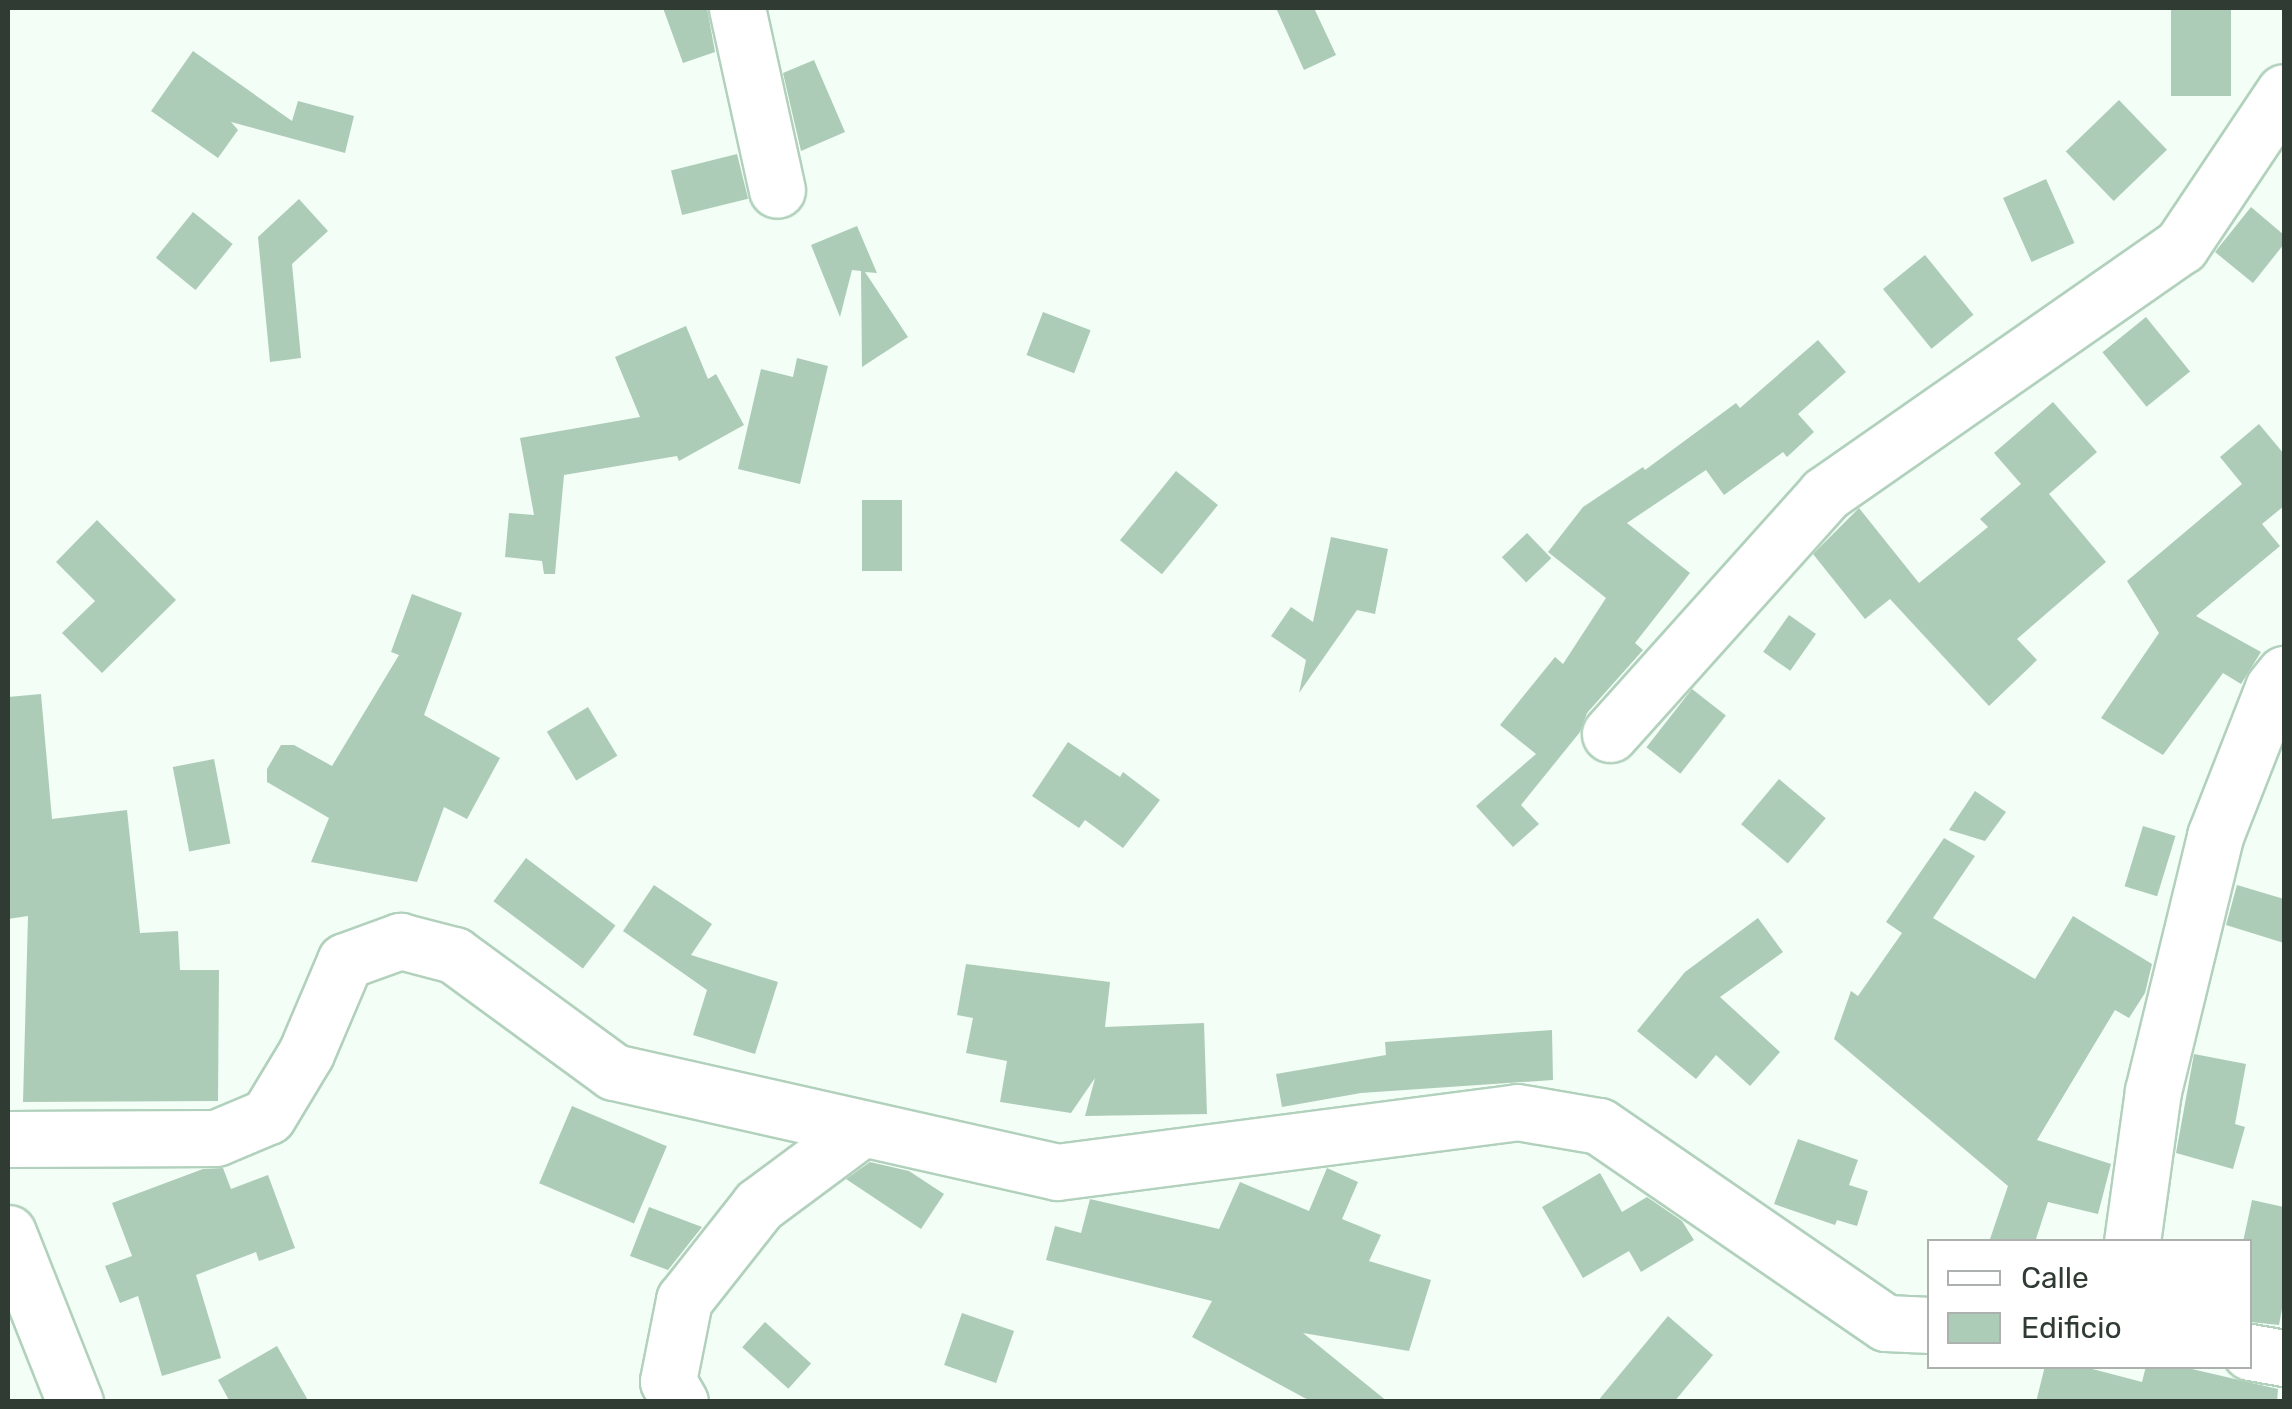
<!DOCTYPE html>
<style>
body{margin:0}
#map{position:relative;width:2292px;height:1409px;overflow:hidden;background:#f2fef6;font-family:Rubik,sans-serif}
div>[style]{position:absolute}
.building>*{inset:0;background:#adccb7;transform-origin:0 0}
.roads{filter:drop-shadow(2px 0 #b2d1bc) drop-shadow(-2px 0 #b2d1bc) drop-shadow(0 2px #b2d1bc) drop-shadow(0 -2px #b2d1bc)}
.minor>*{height:55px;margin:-27.5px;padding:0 27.5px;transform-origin:27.5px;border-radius:27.5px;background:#fff}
span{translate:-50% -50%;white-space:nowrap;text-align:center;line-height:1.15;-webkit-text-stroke:9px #fff;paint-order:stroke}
.frame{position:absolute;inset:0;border:10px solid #2f3b33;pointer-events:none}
.legend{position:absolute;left:1927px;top:1239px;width:325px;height:130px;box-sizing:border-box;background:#fff;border:2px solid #acb1ad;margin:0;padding:12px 18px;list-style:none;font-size:30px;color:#2f3b33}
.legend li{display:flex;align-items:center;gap:20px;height:50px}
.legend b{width:50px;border:2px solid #acb1ad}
</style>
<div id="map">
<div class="building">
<div style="clip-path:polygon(663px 8px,707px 8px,715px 52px,683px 63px)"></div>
<div style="clip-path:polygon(1276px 8px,1314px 8px,1336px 55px,1304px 70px)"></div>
<div style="left:2171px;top:8px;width:60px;height:88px"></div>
<div style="clip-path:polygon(193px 51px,292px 121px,298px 101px,354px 116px,345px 153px,231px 122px,238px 130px,218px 158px,151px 111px)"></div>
<div style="clip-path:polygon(814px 60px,845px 132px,801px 151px,783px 73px)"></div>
<div style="left:2119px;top:100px;width:69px;height:74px;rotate:46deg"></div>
<div style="left:737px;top:154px;width:46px;height:68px;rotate:76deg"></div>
<div style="left:2046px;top:179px;width:70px;height:47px;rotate:66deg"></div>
<div style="clip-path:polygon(299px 199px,328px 231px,292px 264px,301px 358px,270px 362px,258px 237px)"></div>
<div style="clip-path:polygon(2251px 207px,2284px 235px,2284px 244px,2253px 283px,2215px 252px)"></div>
<div style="left:193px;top:212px;width:51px;height:59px;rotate:39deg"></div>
<div style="clip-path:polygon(857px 226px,877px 273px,865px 272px,908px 337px,862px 367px,861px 271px,852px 270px,840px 317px,811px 245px)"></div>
<div style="left:1925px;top:255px;width:77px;height:54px;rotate:51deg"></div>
<div style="left:1043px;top:312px;width:51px;height:46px;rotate:21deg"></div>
<div style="left:2146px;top:317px;width:70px;height:56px;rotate:51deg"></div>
<div style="clip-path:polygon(686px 326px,708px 379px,716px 374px,744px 425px,679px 461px,677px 456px,564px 475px,555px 574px,544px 574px,542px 561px,505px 557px,509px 513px,534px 515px,520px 438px,640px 417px,615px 357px)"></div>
<div style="clip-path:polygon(1818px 340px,1846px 372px,1798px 414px,1814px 432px,1787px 457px,1783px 452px,1724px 495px,1706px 470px,1627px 523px,1690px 573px,1635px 643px,1643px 650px,1587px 713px,1580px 732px,1521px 805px,1539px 824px,1513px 847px,1476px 806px,1536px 754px,1500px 725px,1555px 657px,1563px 664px,1606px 598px,1548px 552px,1583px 507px,1643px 467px,1645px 470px,1736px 403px,1740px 408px)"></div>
<div style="clip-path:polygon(797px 358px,828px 366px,800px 484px,738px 469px,761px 369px,793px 377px)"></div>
<div style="clip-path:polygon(2053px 402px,2097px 452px,2049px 494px,2106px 562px,2017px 639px,2037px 660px,1989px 706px,1890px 599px,1865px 619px,1813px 554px,1859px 508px,1919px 583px,1988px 527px,1980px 519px,2021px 484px,1994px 453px)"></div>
<div style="clip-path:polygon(2259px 424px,2284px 454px,2284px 506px,2262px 524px,2280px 546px,2196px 616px,2261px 652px,2241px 684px,2223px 673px,2163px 755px,2101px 718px,2159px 633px,2127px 581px,2242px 484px,2220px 457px)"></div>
<div style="left:1176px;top:471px;width:54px;height:89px;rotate:39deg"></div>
<div style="left:862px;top:500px;width:40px;height:71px"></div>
<div style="clip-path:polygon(97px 520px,176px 600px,102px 673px,62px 633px,95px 601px,56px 562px)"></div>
<div style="left:1527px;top:533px;width:35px;height:35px;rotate:46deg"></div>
<div style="clip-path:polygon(1331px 537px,1388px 549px,1375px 614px,1357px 610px,1299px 693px,1306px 660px,1271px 636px,1291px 607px,1313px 622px)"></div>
<div style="clip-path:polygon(412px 594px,462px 613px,424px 715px,500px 758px,467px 819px,444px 807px,417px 882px,311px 862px,329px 818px,267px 782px,267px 769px,281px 745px,294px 745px,332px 766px,399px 655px,391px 652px)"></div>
<div style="left:1789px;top:615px;width:33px;height:45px;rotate:35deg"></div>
<div style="left:1692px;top:689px;width:43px;height:74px;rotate:38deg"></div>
<div style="clip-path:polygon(41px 694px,52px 819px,127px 810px,140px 933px,178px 931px,180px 970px,219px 970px,218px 1101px,23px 1102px,28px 916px,8px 919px,8px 697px)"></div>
<div style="left:588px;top:707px;width:57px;height:48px;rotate:59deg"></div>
<div style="clip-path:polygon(1068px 742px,1120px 777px,1123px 772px,1160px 800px,1123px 848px,1085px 820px,1079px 828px,1032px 796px)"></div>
<div style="left:214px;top:759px;width:86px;height:42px;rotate:79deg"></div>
<div style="left:1779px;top:779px;width:61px;height:59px;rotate:40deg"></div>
<div style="clip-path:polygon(1975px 791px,2006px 812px,1985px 841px,1949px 830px)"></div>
<div style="left:2143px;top:826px;width:34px;height:63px;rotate:17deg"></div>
<div style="clip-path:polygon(1944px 838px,1975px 856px,1933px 918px,2035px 979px,2073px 916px,2152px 964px,2145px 993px,2129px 1018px,2115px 1010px,2037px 1140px,2111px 1164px,2098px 1214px,2048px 1202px,2035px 1242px,1989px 1242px,2008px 1186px,1834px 1039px,1851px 991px,1858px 996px,1902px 933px,1886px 922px)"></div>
<div style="left:526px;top:858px;width:112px;height:54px;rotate:37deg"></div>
<div style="clip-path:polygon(654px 885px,712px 924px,691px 955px,778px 982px,755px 1054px,693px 1035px,707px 990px,623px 931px)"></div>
<div style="clip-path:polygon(2237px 885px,2284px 899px,2284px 943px,2226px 925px)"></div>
<div style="clip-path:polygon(1758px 918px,1783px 952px,1720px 997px,1780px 1052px,1750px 1086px,1716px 1055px,1696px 1079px,1637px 1031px,1685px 972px)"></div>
<div style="clip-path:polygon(966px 964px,1110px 982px,1105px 1027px,1204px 1023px,1207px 1114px,1085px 1116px,1095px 1078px,1071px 1113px,1000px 1102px,1007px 1061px,966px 1053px,973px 1018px,957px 1015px)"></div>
<div style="clip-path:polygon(1552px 1030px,1553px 1080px,1361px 1093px,1282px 1107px,1276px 1074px,1386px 1055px,1385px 1042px)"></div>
<div style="clip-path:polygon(2194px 1054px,2246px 1064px,2235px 1124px,2245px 1127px,2233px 1169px,2176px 1153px)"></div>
<div style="left:572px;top:1106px;width:103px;height:84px;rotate:23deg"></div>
<div style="clip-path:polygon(1798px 1139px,1858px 1160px,1849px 1185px,1868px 1191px,1857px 1226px,1837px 1220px,1835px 1225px,1774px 1204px)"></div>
<div style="clip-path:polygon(870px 1162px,909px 1171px,944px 1194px,921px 1229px,846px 1179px)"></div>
<div style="clip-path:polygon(223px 1168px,231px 1189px,268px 1175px,295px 1248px,259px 1261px,256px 1252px,196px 1275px,221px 1358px,162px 1376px,138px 1296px,120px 1303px,105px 1266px,132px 1256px,112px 1203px,203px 1169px)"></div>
<div style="clip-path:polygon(1327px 1168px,1358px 1182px,1342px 1219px,1381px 1235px,1369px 1261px,1431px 1280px,1409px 1351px,1303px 1333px,1388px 1402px,1312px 1402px,1192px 1337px,1212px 1301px,1046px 1260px,1055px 1226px,1081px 1233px,1090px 1199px,1219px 1229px,1240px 1182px,1309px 1211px)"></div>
<div style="clip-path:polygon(1600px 1173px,1622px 1212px,1647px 1197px,1682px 1221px,1694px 1240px,1641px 1272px,1629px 1251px,1583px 1278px,1542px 1207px)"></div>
<div style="clip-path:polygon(2252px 1200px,2284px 1207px,2284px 1298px,2279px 1325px,2250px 1322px,2250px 1242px,2243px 1242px)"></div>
<div style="clip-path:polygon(649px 1207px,702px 1227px,668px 1270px,630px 1256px)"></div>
<div style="left:962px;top:1313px;width:55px;height:55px;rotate:19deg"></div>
<div style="clip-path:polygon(1668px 1316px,1713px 1355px,1674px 1402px,1597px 1402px)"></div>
<div style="left:765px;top:1322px;width:62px;height:34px;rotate:42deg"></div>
<div style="clip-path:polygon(277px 1346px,309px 1402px,230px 1402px,218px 1380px)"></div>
<div style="clip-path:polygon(2045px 1366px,2081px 1366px,2142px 1382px,2146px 1366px,2179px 1366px,2278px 1389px,2277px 1402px,2036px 1402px)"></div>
</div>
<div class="roads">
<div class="minor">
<div style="left:737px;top:8px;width:186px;rotate:77.6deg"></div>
<div style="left:1610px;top:734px;width:322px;rotate:-48.1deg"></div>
<div style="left:1825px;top:494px;width:434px;rotate:-34.9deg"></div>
<div style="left:2181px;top:246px;width:185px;rotate:-56.2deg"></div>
<div style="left:8px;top:1139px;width:208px;rotate:-0.3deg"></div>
<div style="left:216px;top:1138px;width:56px;rotate:-22.9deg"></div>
<div style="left:268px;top:1116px;width:74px;rotate:-58.9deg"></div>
<div style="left:306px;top:1053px;width:100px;rotate:-67deg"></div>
<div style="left:345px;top:961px;width:59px;rotate:-20deg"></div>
<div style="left:400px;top:941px;width:56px;rotate:14.5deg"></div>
<div style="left:454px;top:955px;width:198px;rotate:36.2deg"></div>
<div style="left:614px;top:1072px;width:454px;rotate:12.7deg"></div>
<div style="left:1057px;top:1172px;width:464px;rotate:-7.4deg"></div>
<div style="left:1517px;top:1112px;width:83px;rotate:9.7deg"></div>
<div style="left:1599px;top:1126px;width:348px;rotate:34.5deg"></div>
<div style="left:1886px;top:1323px;width:44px;rotate:2.6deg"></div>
<div style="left:8px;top:1233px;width:182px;rotate:68.4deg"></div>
<div style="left:2132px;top:1242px;width:152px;rotate:-82.1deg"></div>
<div style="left:2153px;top:1091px;width:262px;rotate:-76.3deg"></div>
<div style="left:2215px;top:836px;width:159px;rotate:-68.6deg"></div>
<div style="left:2273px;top:688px;width:18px;rotate:-52deg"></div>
<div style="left:2250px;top:1352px;width:35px;rotate:10deg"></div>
<div style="left:680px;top:1402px;width:24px;rotate:-120deg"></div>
<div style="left:668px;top:1381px;width:83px;rotate:-78.8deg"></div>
<div style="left:684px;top:1300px;width:121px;rotate:-51.7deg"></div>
<div style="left:759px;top:1205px;width:126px;rotate:-36.6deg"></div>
</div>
</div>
<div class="frame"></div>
<ul class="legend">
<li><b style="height:12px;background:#fff"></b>Calle</li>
<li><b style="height:28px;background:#adccb7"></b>Edificio</li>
</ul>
</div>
